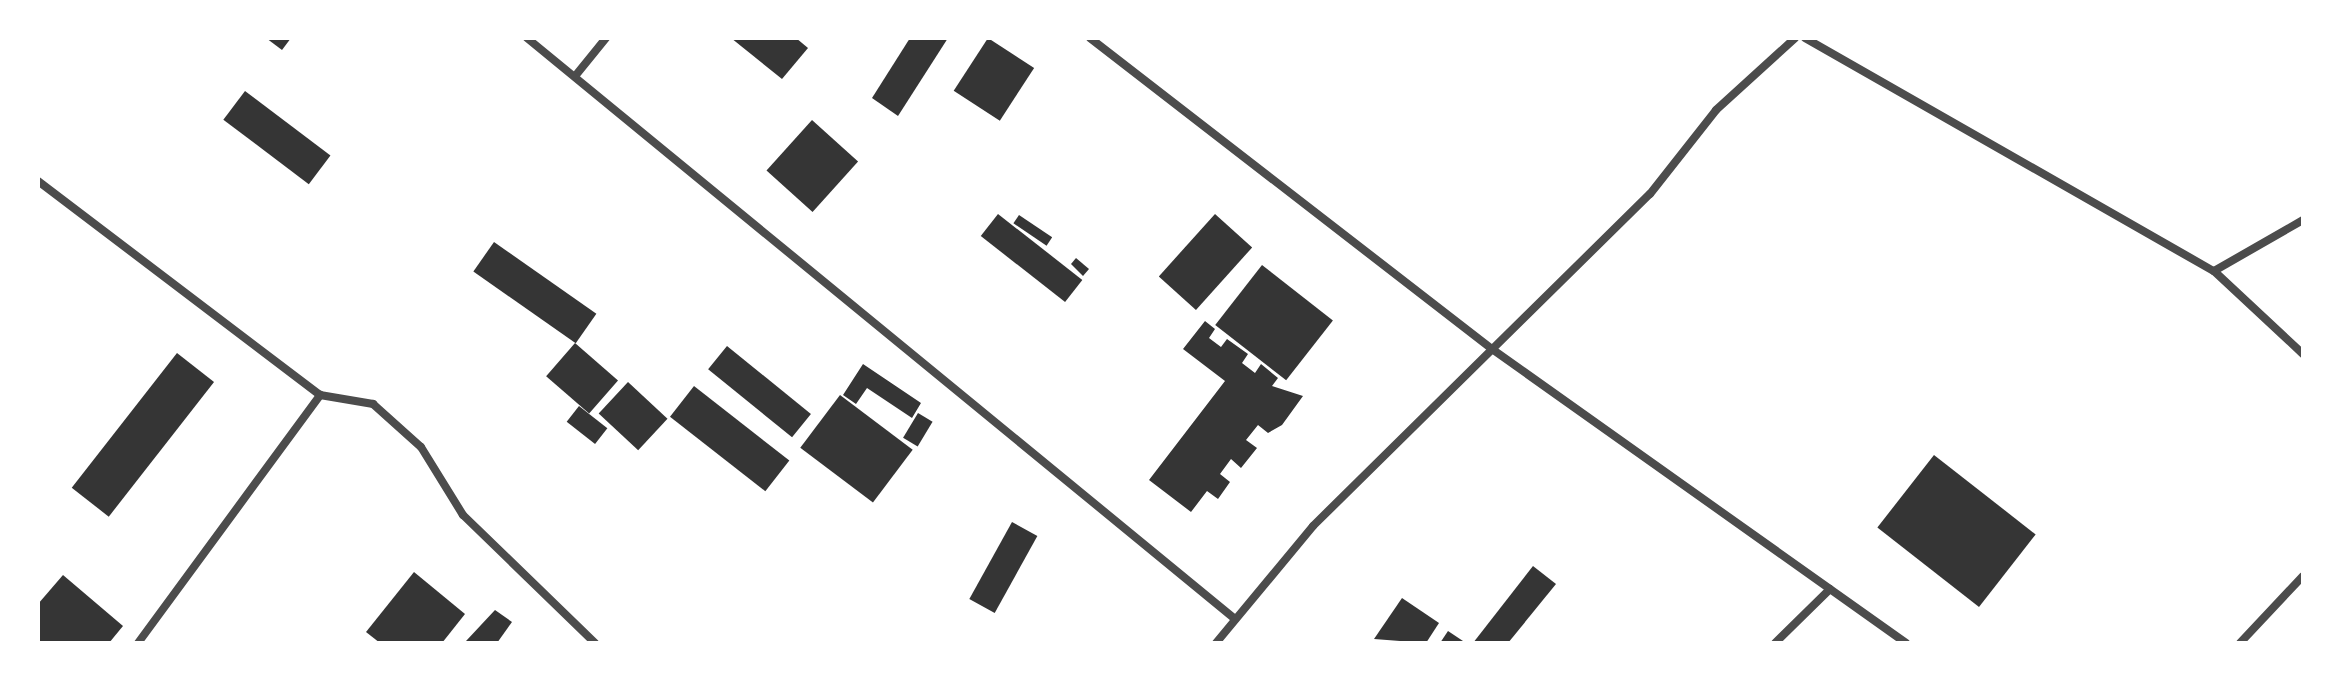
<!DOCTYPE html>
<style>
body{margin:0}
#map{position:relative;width:2341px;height:681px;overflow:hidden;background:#fff;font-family:"Work Sans",sans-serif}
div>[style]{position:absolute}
.building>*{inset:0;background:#353535;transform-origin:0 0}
.minor>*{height:8px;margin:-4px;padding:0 4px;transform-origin:4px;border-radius:4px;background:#4c4c4c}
span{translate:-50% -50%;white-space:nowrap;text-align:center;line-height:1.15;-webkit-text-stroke:8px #fff;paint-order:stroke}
.frame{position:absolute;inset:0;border:40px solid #fff;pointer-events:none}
</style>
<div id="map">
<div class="building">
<div style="clip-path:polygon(266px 38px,291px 38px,282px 50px)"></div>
<div style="clip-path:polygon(731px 38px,796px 38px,808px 48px,782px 79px)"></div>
<div style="clip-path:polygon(910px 38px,948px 38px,898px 116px,872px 98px)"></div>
<div style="left:988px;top:38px;width:55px;height:63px;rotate:33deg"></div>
<div style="left:245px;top:91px;width:107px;height:36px;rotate:37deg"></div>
<div style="left:812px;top:120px;width:62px;height:68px;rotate:42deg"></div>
<div style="left:998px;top:214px;width:107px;height:28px;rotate:38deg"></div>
<div style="left:1215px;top:214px;width:50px;height:84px;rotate:42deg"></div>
<div style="left:1019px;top:215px;width:40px;height:10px;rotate:34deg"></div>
<div style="left:494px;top:242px;width:125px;height:36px;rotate:35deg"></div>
<div style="clip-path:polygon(1076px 258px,1089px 269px,1083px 276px,1071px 264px)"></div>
<div style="left:1262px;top:265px;width:90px;height:76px;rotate:38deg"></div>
<div style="clip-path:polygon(1205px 321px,1215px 329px,1209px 338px,1221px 347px,1227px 339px,1248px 354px,1242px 363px,1255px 373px,1261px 364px,1278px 378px,1272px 386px,1303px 396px,1282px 425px,1268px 433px,1258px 425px,1246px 440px,1257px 448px,1241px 468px,1231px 459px,1220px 474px,1230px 482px,1218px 499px,1207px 491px,1191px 512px,1149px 480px,1225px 381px,1183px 349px)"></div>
<div style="left:575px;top:343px;width:57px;height:44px;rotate:41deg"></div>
<div style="left:727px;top:346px;width:108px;height:30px;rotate:39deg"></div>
<div style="left:177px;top:353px;width:47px;height:171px;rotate:38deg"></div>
<div style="clip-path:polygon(863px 364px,921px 403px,912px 418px,867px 388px,856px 404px,843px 395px)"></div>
<div style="left:628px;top:382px;width:54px;height:43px;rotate:43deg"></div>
<div style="left:694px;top:386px;width:121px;height:39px;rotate:38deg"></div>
<div style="left:840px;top:395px;width:91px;height:66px;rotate:37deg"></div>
<div style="left:579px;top:406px;width:36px;height:20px;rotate:38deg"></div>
<div style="left:918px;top:413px;width:17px;height:29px;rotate:31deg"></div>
<div style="left:1934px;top:455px;width:129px;height:92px;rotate:38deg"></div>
<div style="left:1012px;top:522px;width:29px;height:88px;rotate:29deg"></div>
<div style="clip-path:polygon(1533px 566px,1556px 584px,1508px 643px,1473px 643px)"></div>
<div style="clip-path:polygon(414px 572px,465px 614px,442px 643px,380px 643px,366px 632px)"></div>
<div style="clip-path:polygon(63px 575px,123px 626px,109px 643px,38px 643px,38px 604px)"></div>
<div style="clip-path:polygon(1402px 598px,1439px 623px,1426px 643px,1374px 639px)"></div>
<div style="clip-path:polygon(495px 610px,512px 622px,497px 643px,466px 641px)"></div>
<div style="clip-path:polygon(1448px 631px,1466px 643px,1440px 643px)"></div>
</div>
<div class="minor">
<div style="left:527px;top:38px;width:916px;rotate:39.37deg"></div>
<div style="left:1090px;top:38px;width:508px;rotate:37.73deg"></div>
<div style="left:1492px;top:349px;width:508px;rotate:35.38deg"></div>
<div style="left:1805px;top:38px;width:471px;rotate:29.7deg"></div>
<div style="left:2214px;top:271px;width:122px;rotate:43deg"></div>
<div style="left:576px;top:75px;width:48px;rotate:-51deg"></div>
<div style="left:38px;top:181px;width:354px;rotate:37.2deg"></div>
<div style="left:320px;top:395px;width:54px;rotate:9.6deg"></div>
<div style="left:373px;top:404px;width:64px;rotate:41.9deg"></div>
<div style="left:421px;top:447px;width:80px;rotate:58.3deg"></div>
<div style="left:463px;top:515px;width:184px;rotate:44.1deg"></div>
<div style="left:2214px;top:271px;width:103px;rotate:-29.8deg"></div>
<div style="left:138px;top:643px;width:308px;rotate:-53.7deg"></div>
<div style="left:1216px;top:643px;width:152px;rotate:-50.3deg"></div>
<div style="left:1313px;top:526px;width:473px;rotate:-44.6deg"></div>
<div style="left:1650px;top:194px;width:107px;rotate:-51.8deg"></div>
<div style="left:1716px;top:110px;width:107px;rotate:-42.3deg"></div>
<div style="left:1775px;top:643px;width:77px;rotate:-44.5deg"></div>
<div style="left:2240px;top:643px;width:92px;rotate:-46.8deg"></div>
</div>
<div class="frame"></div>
</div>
